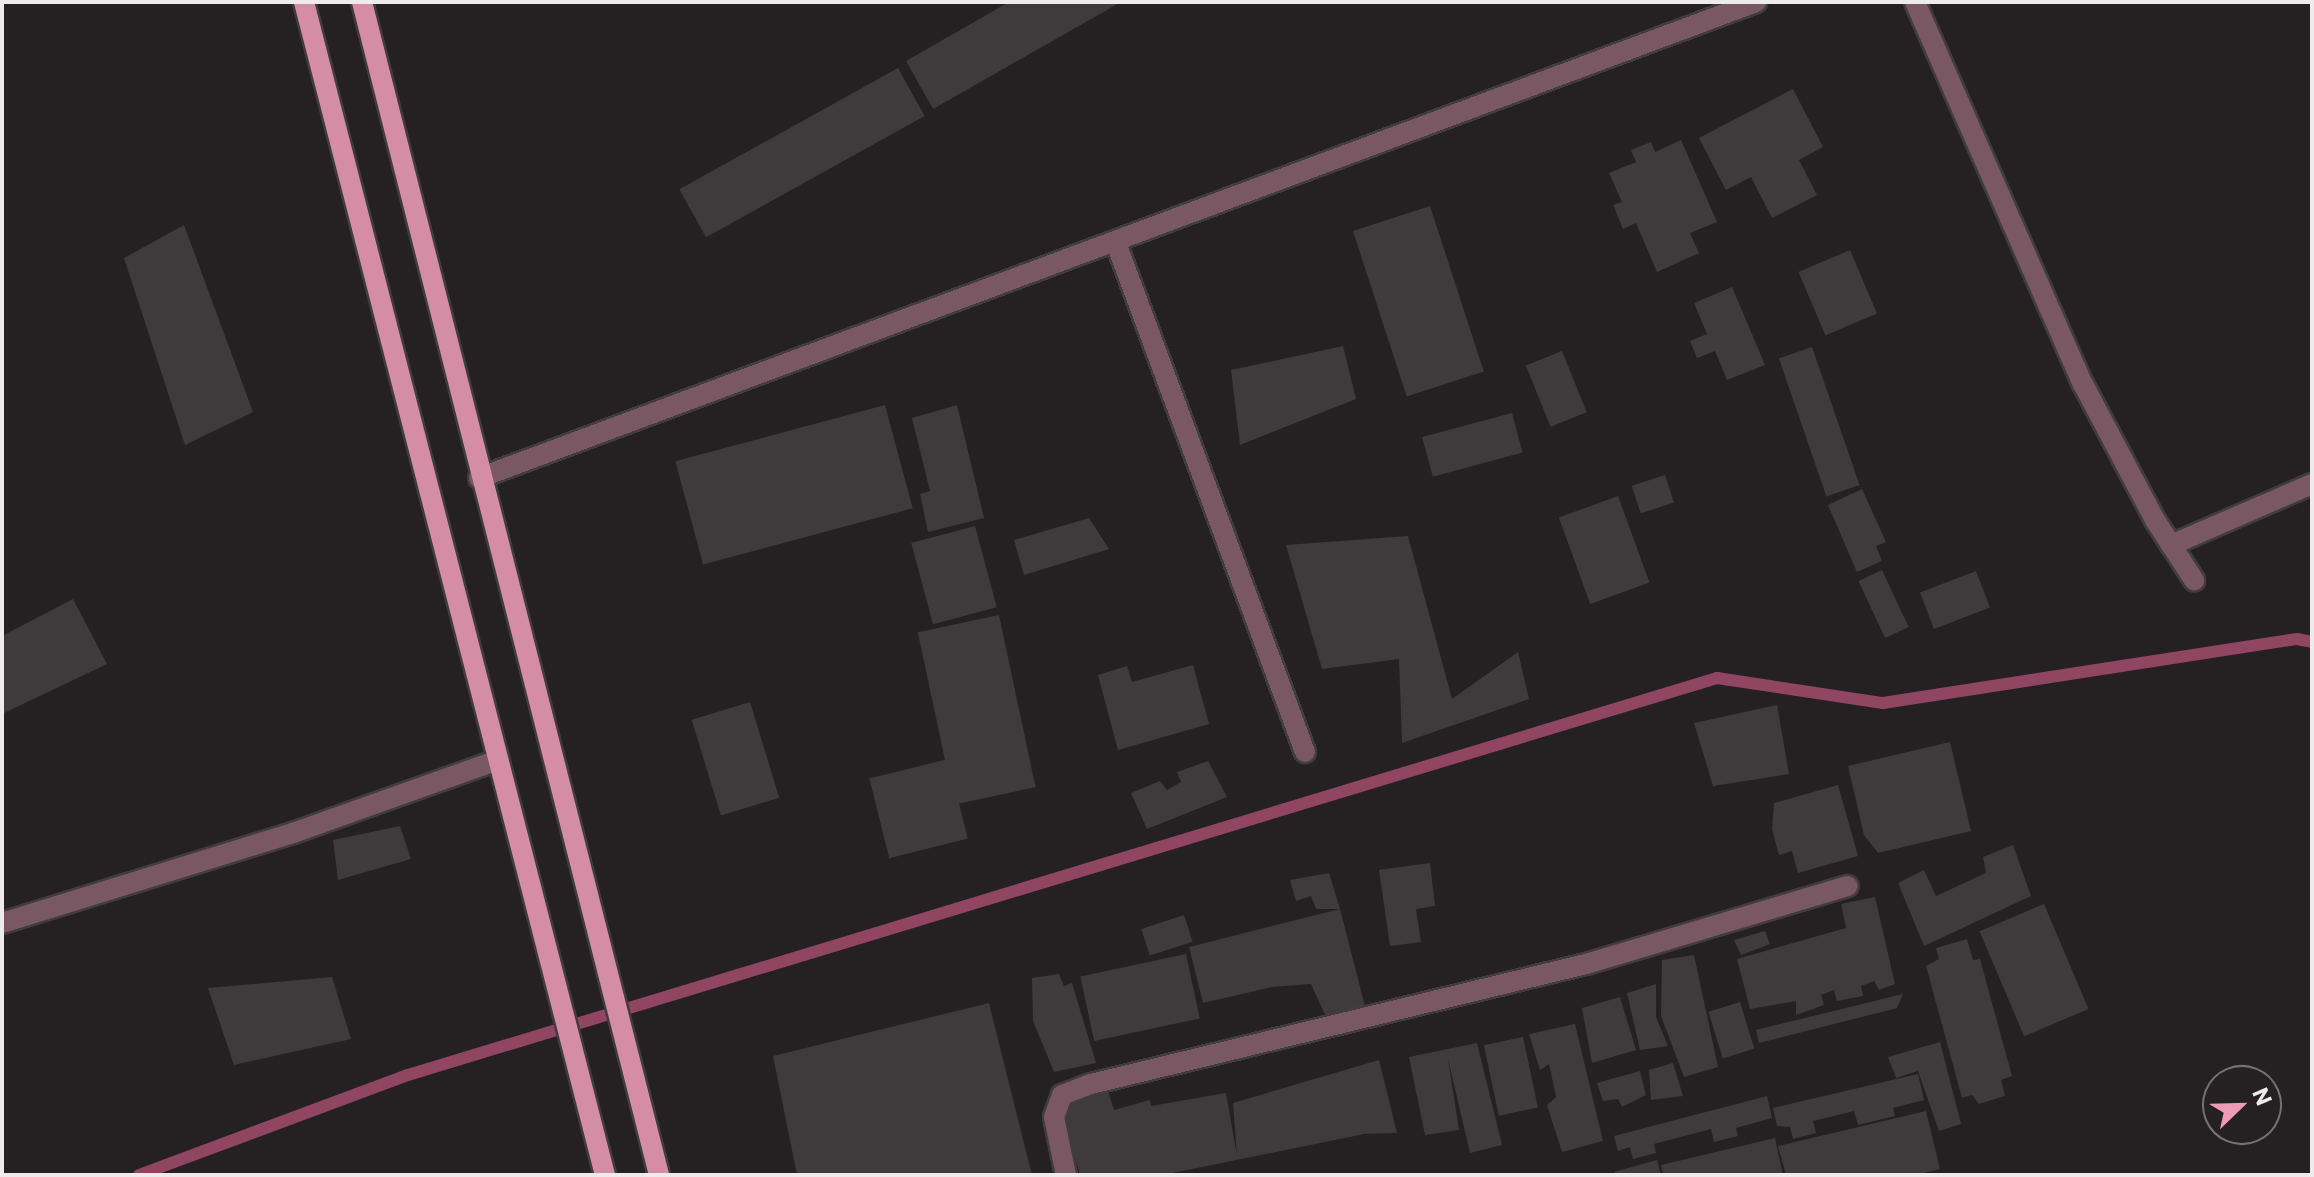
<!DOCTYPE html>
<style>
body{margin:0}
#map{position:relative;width:2314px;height:1177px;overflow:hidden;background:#252122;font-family:Commissioner,sans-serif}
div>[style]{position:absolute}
.stream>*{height:12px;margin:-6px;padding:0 6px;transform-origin:6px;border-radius:6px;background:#904561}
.building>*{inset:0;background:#3f3a3b;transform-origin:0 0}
.roads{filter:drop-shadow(2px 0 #413d3e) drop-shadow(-2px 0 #413d3e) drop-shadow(0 2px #413d3e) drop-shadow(0 -2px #413d3e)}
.street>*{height:20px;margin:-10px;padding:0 10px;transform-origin:10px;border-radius:10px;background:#7a5863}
.primary>*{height:20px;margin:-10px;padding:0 10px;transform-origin:10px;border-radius:10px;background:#d48da5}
span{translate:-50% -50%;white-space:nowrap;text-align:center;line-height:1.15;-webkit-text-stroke:6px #252122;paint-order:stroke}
.frame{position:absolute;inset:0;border:4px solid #eeebec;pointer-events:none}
.north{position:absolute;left:2202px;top:1065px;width:80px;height:80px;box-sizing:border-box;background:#252122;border:2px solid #757273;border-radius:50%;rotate:67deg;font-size:22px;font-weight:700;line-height:32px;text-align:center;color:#eeebec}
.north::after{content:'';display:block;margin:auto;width:28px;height:36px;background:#ef9ab7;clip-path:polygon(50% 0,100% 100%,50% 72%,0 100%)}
</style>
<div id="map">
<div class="stream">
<div style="left:139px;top:1175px;width:287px;rotate:-20.4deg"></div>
<div style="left:408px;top:1075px;width:1368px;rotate:-16.87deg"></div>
<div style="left:1717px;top:678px;width:168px;rotate:8.6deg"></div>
<div style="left:1883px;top:703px;width:419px;rotate:-8.8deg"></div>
<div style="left:2297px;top:639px;width:15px;rotate:11deg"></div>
</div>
<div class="building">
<div style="clip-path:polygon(1009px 2px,1121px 2px,933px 109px,906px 61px)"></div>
<div style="left:898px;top:68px;width:55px;height:250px;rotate:61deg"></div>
<div style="clip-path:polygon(1793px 89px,1823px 147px,1799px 160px,1817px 195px,1772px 218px,1751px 177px,1726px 190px,1699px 138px)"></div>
<div style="clip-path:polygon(1681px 140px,1717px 222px,1690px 233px,1699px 253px,1657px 272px,1636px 223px,1623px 229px,1613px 205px,1622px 202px,1609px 173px,1636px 162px,1631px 150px,1651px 142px,1655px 152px)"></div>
<div style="left:1430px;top:206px;width:174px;height:81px;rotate:72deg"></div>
<div style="clip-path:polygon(184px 225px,253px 412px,185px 445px,124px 258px)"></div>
<div style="left:1850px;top:250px;width:69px;height:56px;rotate:67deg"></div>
<div style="clip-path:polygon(1732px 287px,1765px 365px,1727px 380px,1715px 351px,1697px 358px,1690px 341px,1707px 334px,1694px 303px)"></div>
<div style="clip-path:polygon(1343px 346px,1356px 399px,1240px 445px,1231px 370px)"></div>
<div style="left:1812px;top:347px;width:146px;height:35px;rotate:71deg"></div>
<div style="left:1562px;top:351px;width:66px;height:39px;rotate:68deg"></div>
<div style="left:885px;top:405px;width:107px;height:217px;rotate:75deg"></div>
<div style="clip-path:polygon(957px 405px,984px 518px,928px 532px,920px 494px,930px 491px,912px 418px)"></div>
<div style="left:1512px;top:413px;width:41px;height:93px;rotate:75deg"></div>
<div style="left:1665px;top:475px;width:29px;height:35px;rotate:72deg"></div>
<div style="clip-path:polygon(1862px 489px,1886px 542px,1876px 546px,1882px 561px,1857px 572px,1828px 505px)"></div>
<div style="left:1618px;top:496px;width:92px;height:63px;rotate:70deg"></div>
<div style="clip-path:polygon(1089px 518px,1109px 549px,1024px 575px,1014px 540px)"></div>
<div style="left:975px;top:526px;width:84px;height:66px;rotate:75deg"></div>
<div style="clip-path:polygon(1408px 536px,1452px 699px,1518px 652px,1529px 699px,1402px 743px,1399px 659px,1322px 669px,1286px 545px)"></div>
<div style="left:1882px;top:570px;width:63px;height:26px;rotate:65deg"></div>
<div style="left:1976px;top:571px;width:39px;height:60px;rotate:69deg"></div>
<div style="clip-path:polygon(73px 599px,107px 664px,2px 714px,2px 636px)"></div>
<div style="left:999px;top:615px;width:176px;height:83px;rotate:78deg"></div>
<div style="clip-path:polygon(1193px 665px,1209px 724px,1118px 750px,1098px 675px,1127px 666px,1132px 682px)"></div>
<div style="left:750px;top:702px;width:100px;height:61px;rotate:73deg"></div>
<div style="clip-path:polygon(1777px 705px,1789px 774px,1713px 786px,1694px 723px)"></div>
<div style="clip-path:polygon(1950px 742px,1971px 831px,1878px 853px,1864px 835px,1848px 766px)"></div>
<div style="left:948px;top:759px;width:82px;height:81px;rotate:76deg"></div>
<div style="clip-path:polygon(1208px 761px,1227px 797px,1147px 829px,1131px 793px,1160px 781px,1167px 790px,1181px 782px,1177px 772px)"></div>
<div style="clip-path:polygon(1838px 785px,1858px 856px,1798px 873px,1792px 851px,1779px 855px,1772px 829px,1774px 803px)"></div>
<div style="clip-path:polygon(400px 826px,411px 859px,338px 880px,333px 840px)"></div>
<div style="clip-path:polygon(2013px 845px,2031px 896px,1924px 946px,1898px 883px,1924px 870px,1936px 896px,1986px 873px,1983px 857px)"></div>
<div style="clip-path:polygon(1430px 863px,1435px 906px,1416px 909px,1421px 942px,1390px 946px,1379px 870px)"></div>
<div style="clip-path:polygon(1329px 873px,1340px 909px,1365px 1006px,1326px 1017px,1311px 984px,1272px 987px,1203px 1003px,1189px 947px,1340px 909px,1316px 909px,1311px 896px,1296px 901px,1290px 880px)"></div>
<div style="clip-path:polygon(1875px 897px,1895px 984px,1879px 990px,1874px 981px,1861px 986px,1863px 996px,1837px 1001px,1834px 990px,1821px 995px,1824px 1005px,1796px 1015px,1796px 1001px,1750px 1009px,1737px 959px,1846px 928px,1841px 904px)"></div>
<div style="left:2044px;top:904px;width:114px;height:70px;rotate:67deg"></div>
<div style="left:1184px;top:915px;width:28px;height:45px;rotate:72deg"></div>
<div style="clip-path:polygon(1765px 931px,1770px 944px,1741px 955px,1734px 940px)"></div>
<div style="clip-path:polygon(1967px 939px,1973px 960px,1980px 959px,2012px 1076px,2001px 1080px,2005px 1096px,1979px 1104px,1972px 1095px,1962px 1098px,1926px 966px,1939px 959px,1936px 948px)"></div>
<div style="left:1186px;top:954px;width:66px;height:108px;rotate:78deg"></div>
<div style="clip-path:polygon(1694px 955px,1718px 1067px,1684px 1077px,1661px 1016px,1662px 960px)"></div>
<div style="clip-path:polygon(1059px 974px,1064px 986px,1072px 983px,1096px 1063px,1054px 1072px,1033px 1021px,1032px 978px)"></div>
<div style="clip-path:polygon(332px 977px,351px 1039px,234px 1065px,208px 988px)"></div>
<div style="clip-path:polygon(1656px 984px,1656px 1017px,1668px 1046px,1640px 1050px,1627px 993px)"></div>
<div style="clip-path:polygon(1903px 994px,1897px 1008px,1759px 1043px,1756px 1030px)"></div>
<div style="clip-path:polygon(1620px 997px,1636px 1050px,1592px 1063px,1582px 1008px)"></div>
<div style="left:1740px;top:1002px;width:49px;height:33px;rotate:73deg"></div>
<div style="clip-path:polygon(989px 1003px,1032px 1175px,797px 1175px,773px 1056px)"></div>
<div style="clip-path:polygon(1575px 1024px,1603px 1141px,1562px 1152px,1547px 1105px,1556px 1097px,1549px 1064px,1540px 1070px,1529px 1034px)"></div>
<div style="left:1523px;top:1037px;width:72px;height:40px;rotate:78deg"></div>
<div style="clip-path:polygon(1940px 1042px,1961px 1124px,1939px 1131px,1918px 1071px,1896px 1078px,1888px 1057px)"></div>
<div style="clip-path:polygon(1477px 1043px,1502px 1145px,1470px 1153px,1448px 1059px,1459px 1130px,1425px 1135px,1409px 1057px)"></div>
<div style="clip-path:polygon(1379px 1060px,1397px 1133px,1364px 1134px,1163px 1175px,1080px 1175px,1059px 1105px,1108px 1091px,1114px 1110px,1150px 1100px,1151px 1106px,1226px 1093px,1237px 1155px,1233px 1103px)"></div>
<div style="clip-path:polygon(1673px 1063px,1683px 1096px,1651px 1100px,1649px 1070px)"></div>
<div style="clip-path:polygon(1640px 1071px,1646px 1095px,1622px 1107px,1618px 1099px,1603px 1101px,1597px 1083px)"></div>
<div style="clip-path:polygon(1918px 1074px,1924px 1100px,1893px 1108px,1895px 1116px,1858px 1125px,1854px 1111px,1813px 1121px,1816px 1133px,1793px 1139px,1790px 1127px,1777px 1126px,1773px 1108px)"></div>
<div style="clip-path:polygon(1767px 1096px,1772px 1118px,1736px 1128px,1738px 1136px,1714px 1142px,1711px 1129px,1654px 1144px,1656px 1153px,1633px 1159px,1630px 1147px,1618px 1151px,1614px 1136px)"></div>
<div style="clip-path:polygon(1926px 1111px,1940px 1169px,1915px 1175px,1786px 1175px,1778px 1146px)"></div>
<div style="clip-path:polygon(1775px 1138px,1783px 1175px,1663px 1175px,1661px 1165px)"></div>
<div style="clip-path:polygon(1657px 1160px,1661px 1175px,1615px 1175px,1614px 1172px)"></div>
</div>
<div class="roads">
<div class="street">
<div style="left:1915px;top:2px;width:417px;rotate:66.3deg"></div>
<div style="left:2083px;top:384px;width:154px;rotate:62.1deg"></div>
<div style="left:2155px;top:520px;width:72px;rotate:57deg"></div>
<div style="left:1116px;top:243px;width:543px;rotate:69.63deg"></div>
<div style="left:479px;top:478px;width:1363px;rotate:-20.44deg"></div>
<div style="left:2171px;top:545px;width:154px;rotate:-23.4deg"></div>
<div style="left:2px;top:923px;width:305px;rotate:-17.2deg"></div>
<div style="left:293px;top:833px;width:218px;rotate:-19.6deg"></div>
<div style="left:1066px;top:1175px;width:59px;rotate:-101.7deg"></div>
<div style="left:1054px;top:1117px;width:23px;rotate:-70deg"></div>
<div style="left:1062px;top:1095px;width:31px;rotate:-21deg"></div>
<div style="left:1091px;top:1084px;width:509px;rotate:-13.63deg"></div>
<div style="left:1586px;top:964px;width:273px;rotate:-16.6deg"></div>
</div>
<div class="primary">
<div style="left:304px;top:2px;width:1211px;rotate:75.61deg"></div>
<div style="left:362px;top:2px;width:1210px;rotate:75.79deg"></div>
</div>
</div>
<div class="frame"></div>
<div class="north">N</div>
</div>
